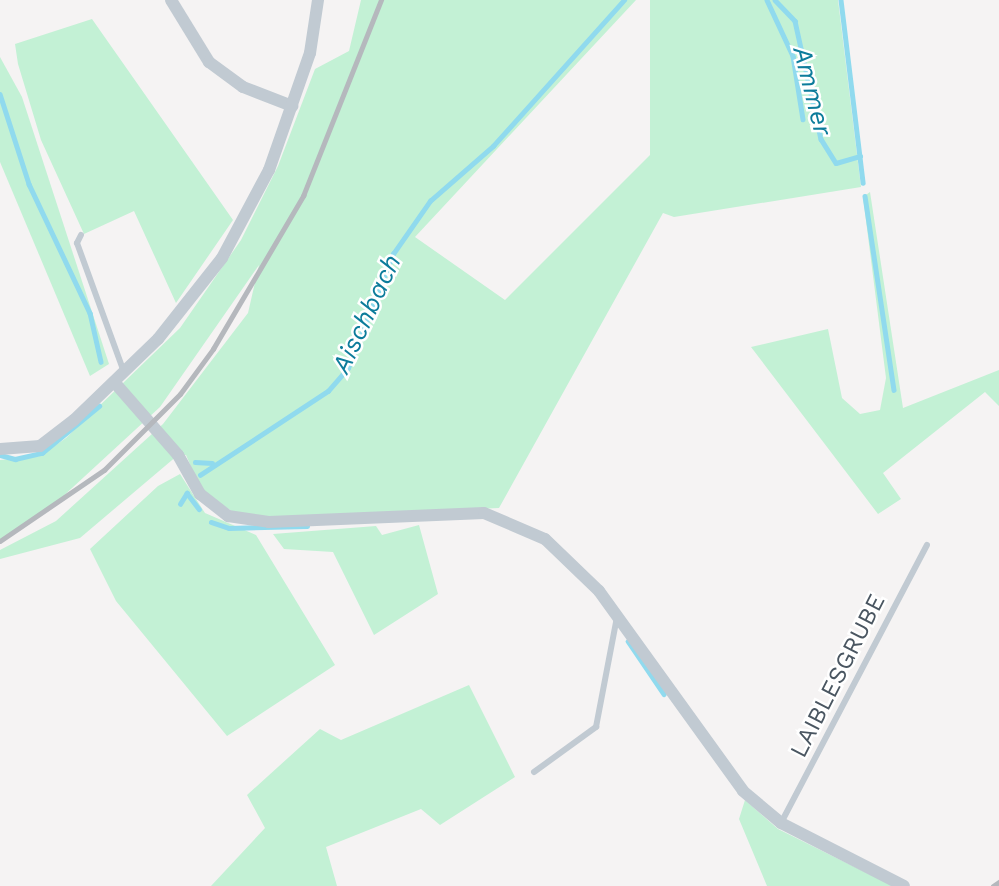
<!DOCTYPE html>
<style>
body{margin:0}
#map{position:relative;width:999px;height:886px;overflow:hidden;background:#f5f3f3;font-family:"Work Sans",sans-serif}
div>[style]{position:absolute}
.green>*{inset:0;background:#c3f1d5}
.stream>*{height:4.5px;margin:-2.25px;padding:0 2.25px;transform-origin:2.25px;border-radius:2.25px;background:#90daee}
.lane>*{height:6px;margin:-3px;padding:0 3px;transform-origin:3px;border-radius:3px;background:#c1cad2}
.street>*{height:12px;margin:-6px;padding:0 6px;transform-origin:6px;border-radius:6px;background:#c1cad2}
.rail>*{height:4.5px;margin:-2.25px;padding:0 2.25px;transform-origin:2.25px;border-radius:2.25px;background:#b5b8bd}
span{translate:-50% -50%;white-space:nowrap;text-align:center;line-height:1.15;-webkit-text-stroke:5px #fff;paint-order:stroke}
.street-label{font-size:24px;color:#4a5661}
.water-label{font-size:26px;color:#0c7c9b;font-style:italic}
</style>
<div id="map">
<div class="green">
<div style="clip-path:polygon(361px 0,636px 0,415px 237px,505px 300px,650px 155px,650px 0,838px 0,861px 187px,674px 217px,663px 213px,499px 508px,269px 518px,233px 512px,201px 490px,186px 455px,178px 455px,80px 538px,0 559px,0 550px,56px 521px,163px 424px,248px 313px,259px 265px,160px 407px,59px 500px,0 541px,0 460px,40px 456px,66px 438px,180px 328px,241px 240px,278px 166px,315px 69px,349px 51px)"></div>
<div style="clip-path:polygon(92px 19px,233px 220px,176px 303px,134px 211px,84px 234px,41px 140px,18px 64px,15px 44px)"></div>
<div style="clip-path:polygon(0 57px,22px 97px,109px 364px,90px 376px,0 162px)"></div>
<div style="clip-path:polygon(870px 192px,903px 408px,999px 370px,999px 406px,985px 392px,883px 473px,901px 499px,878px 514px,751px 347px,828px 329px,842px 398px,860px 414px,880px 410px,886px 378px,863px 197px)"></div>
<div style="clip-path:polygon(180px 474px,205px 513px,256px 535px,335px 665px,227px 736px,116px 601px,90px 549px,158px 486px)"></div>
<div style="clip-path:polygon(419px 525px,438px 594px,374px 635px,333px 552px,284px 549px,273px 534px,376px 526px,382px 535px)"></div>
<div style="clip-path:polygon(469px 685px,515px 777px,440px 825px,421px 809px,326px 847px,337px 886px,211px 886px,265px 828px,247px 795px,320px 729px,341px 740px)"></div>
<div style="clip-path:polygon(745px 800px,778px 829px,893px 886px,767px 886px,739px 819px)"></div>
</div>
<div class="stream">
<div style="left:767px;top:0;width:62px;rotate:65.1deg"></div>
<div style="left:793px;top:56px;width:64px;rotate:81deg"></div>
<div style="left:775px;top:0;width:29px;rotate:46deg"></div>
<div style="left:795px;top:21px;width:121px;rotate:77.6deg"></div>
<div style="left:821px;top:139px;width:28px;rotate:58deg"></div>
<div style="left:836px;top:163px;width:25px;rotate:-16deg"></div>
<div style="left:841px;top:0;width:184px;rotate:83.1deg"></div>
<div style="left:0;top:94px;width:95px;rotate:72.1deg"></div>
<div style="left:29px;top:184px;width:143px;rotate:64.7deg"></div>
<div style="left:90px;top:313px;width:50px;rotate:77.3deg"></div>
<div style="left:865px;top:196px;width:196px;rotate:81.5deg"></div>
<div style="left:0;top:455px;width:16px;rotate:15deg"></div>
<div style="left:15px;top:459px;width:28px;rotate:-13deg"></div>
<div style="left:42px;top:453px;width:74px;rotate:-39.5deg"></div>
<div style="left:195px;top:462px;width:17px;rotate:3deg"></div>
<div style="left:200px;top:475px;width:153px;rotate:-33.3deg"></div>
<div style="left:328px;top:391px;width:30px;rotate:-49deg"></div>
<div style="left:348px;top:368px;width:123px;rotate:-68.5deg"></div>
<div style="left:393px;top:254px;width:65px;rotate:-55.1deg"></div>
<div style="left:430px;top:201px;width:84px;rotate:-41.1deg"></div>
<div style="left:493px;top:146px;width:196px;rotate:-48.1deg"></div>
<div style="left:180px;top:504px;width:13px;rotate:-58deg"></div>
<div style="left:187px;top:493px;width:20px;rotate:53deg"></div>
<div style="left:211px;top:522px;width:19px;rotate:18deg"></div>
<div style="left:229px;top:528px;width:78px;rotate:-1.5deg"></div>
<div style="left:628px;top:641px;width:64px;rotate:55.8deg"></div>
</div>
<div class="lane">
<div style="left:81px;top:235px;width:9px;rotate:117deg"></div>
<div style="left:77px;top:243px;width:137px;rotate:70deg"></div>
<div style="left:534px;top:772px;width:77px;rotate:-36deg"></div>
<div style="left:596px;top:727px;width:112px;rotate:-79.2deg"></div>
<div style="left:781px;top:823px;width:314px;rotate:-62.3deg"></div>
</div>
<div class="street">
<div style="left:171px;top:0;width:73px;rotate:58.5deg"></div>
<div style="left:209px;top:62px;width:42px;rotate:36.3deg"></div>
<div style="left:243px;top:87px;width:53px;rotate:21.2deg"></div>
<div style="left:115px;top:383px;width:96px;rotate:48.8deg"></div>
<div style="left:178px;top:455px;width:45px;rotate:60.6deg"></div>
<div style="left:200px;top:494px;width:36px;rotate:38deg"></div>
<div style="left:228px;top:516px;width:41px;rotate:8.3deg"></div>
<div style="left:269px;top:522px;width:215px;rotate:-2.4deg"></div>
<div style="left:484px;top:513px;width:66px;rotate:23.1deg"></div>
<div style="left:545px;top:539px;width:75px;rotate:43.9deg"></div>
<div style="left:599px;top:591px;width:246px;rotate:54.2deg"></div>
<div style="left:743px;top:791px;width:50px;rotate:40.1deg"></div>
<div style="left:781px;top:823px;width:138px;rotate:27.1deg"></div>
<div style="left:0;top:449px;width:40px;rotate:-4.3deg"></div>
<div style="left:40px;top:446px;width:43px;rotate:-37.4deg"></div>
<div style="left:74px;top:420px;width:117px;rotate:-44deg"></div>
<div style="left:158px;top:339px;width:103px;rotate:-51.7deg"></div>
<div style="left:222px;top:258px;width:100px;rotate:-61.9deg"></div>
<div style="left:269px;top:170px;width:124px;rotate:-70.7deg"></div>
<div style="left:310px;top:53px;width:54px;rotate:-81.4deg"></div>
</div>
<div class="rail">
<div style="left:0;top:541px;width:126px;rotate:-34.3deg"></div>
<div style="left:104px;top:470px;width:107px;rotate:-45deg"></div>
<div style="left:180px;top:394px;width:56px;rotate:-53.7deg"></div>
<div style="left:213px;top:349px;width:178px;rotate:-59.5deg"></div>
<div style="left:303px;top:196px;width:211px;rotate:-68.3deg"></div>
<div style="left:993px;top:886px;width:7px;rotate:-34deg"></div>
</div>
<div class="street-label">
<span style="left:838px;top:676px;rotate:-63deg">LAIBLESGRUBE</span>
</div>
<div class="water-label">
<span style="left:812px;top:91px;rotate:76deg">Ammer</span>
<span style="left:367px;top:314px;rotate:-65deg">Aischbach</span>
</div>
</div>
